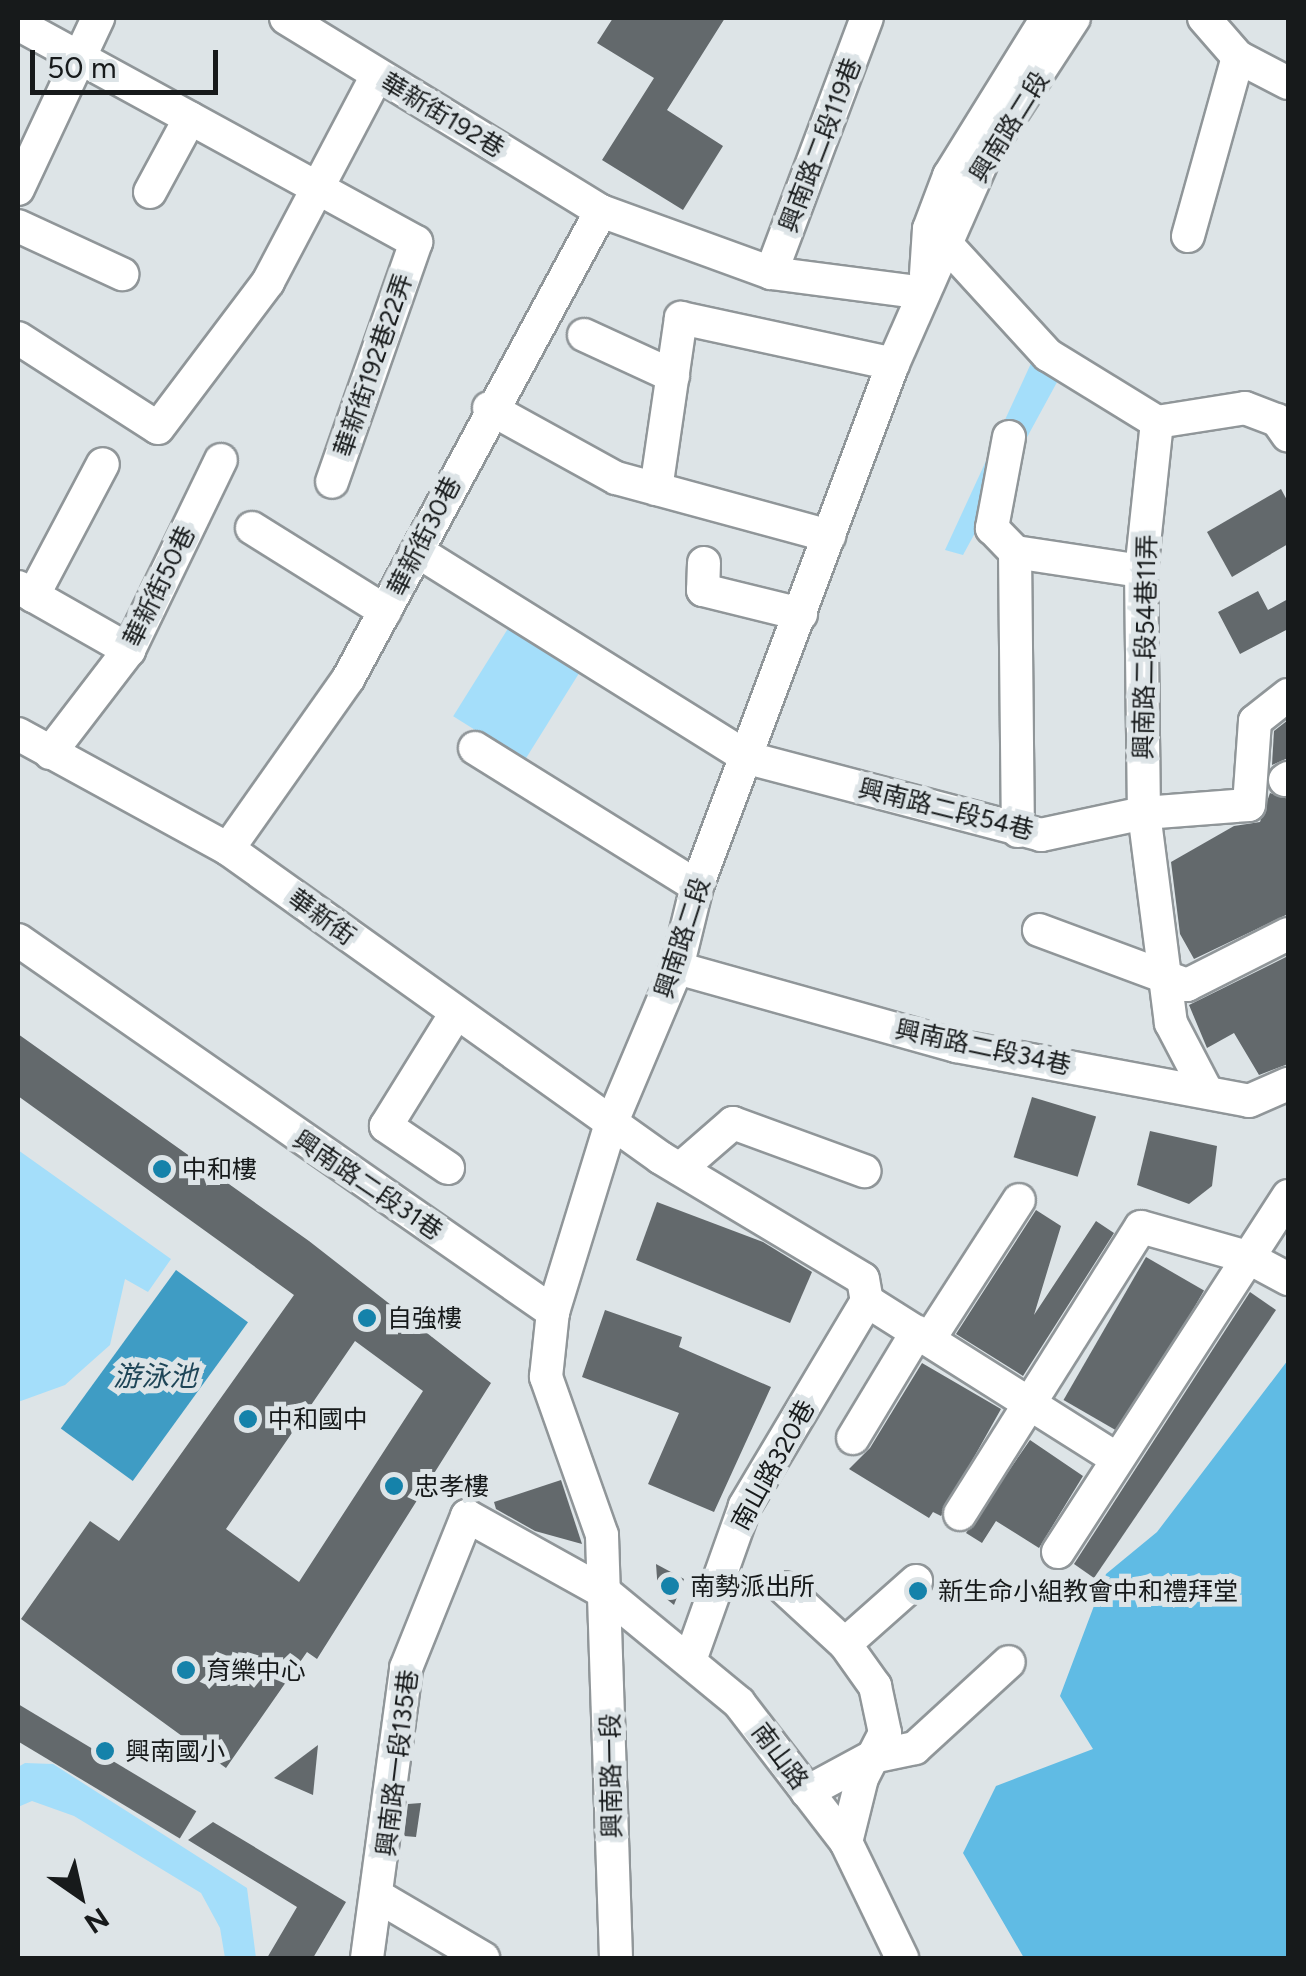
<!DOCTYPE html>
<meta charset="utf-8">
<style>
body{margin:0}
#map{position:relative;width:1306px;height:1976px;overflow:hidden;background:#dde4e7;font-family:Figtree,"Noto Sans TC",sans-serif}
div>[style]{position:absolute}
.green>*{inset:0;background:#a4defa;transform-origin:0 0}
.forest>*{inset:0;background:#60bbe4}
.water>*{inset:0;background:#3f9cc4;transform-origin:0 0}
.building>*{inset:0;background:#63696c;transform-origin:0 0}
.roads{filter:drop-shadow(2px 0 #909699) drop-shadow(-2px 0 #909699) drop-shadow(0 2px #909699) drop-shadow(0 -2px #909699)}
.minor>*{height:32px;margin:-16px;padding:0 16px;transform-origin:16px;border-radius:16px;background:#fff}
.dots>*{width:28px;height:28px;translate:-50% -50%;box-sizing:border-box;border:5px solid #dde4e7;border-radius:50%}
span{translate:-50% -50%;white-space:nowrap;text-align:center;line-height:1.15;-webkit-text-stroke:10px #dde4e7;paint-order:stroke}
.street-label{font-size:25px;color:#171a1b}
.poi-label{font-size:25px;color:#171a1b}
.left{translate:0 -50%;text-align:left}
.water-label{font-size:28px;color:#1e4557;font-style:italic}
.frame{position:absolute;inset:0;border:20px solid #171a1b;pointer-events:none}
.north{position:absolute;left:30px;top:1846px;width:100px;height:100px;-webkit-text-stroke:8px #dde4e7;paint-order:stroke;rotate:146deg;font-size:28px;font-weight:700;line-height:40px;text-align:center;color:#171a1b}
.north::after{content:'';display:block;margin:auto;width:35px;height:45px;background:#171a1b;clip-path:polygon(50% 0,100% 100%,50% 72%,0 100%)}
.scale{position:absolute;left:30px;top:50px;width:188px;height:45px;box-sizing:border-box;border:5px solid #171a1b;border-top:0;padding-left:12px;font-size:30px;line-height:35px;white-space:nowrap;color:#171a1b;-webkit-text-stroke:8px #dde4e7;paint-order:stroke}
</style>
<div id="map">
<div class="green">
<div style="clip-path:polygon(1033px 359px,1062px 373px,963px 555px,945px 550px)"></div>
<div style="left:512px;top:622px;width:84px;height:111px;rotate:32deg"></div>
<div style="clip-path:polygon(18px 1150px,171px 1259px,148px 1292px,125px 1279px,110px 1345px,65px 1385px,18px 1402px)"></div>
<div style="clip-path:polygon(25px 1763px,53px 1764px,247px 1888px,256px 1958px,225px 1958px,220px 1928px,201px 1893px,74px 1816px,32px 1801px,18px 1807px,18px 1767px)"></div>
</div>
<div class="forest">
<div style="clip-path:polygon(1288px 1360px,1288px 1958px,1024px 1958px,963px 1853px,996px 1786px,1093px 1749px,1060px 1696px,1106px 1574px,1157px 1532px)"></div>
</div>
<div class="water">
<div style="left:176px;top:1270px;width:89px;height:196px;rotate:36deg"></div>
</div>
<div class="building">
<div style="clip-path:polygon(613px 18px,725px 18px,667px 110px,723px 146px,683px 210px,602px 160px,654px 78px,597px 43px)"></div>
<div style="clip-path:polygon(1281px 489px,1288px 502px,1288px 544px,1232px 577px,1207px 532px)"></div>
<div style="clip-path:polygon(1258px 591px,1268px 610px,1288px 599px,1288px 629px,1240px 654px,1218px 612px)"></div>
<div style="clip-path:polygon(1288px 720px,1288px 758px,1272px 765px,1274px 731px)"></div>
<div style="clip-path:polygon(1270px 793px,1288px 799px,1288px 914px,1194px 959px,1180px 934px,1171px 862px,1234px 826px,1260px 822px)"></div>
<div style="clip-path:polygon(1288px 956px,1288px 1064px,1259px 1075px,1234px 1033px,1207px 1048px,1189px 1005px)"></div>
<div style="clip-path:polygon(evenodd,18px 1034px,309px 1241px,491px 1383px,317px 1659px,307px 1652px,226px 1768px,21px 1619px,90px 1521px,119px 1541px,294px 1295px,18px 1096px,18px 1034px,355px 1341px,423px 1391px,299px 1582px,226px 1529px,355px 1341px)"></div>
<div style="left:1032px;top:1097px;width:67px;height:63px;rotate:17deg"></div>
<div style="clip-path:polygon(1150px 1131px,1217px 1146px,1212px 1186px,1189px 1204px,1137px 1185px)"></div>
<div style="clip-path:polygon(657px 1202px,763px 1242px,812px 1272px,790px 1323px,636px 1260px)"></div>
<div style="clip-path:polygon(1036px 1210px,1061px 1226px,1034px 1315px,1096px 1221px,1114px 1233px,1023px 1376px,956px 1334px)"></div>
<div style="left:1146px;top:1257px;width:67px;height:165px;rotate:30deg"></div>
<div style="clip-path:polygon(1250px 1292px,1276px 1310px,1094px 1578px,1074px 1564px)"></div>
<div style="clip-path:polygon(605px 1310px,682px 1337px,679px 1347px,771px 1387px,714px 1512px,648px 1484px,679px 1413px,582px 1377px)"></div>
<div style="clip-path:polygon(922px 1363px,1001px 1409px,941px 1516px,933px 1512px,929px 1518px,849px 1469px,870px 1448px)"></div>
<div style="clip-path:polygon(1030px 1440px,1083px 1476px,1039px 1548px,996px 1521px,982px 1543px,966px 1533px)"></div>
<div style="clip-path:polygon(561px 1480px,582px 1544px,535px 1531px,496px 1509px,494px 1502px)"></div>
<div style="clip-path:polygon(656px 1564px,684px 1579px,674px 1605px,658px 1592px)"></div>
<div style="left:18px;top:1704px;width:208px;height:32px;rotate:31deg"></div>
<div style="clip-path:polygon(318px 1745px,313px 1795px,274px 1778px)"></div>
<div style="clip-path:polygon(421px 1803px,416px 1837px,404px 1836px,408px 1804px)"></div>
<div style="clip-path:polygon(213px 1822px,346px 1902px,313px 1958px,267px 1958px,297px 1907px,188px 1840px)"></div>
</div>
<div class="roads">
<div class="minor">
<div style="left:286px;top:18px;width:369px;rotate:31.5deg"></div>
<div style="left:601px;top:211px;width:181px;rotate:20deg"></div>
<div style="left:771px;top:273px;width:154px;rotate:7.4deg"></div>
<div style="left:1204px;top:18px;width:52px;rotate:48.9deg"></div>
<div style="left:1238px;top:57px;width:56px;rotate:27.5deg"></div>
<div style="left:18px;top:24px;width:454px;rotate:28.7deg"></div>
<div style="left:416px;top:242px;width:254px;rotate:109.3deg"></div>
<div style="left:18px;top:189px;width:189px;rotate:-64.9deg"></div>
<div style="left:150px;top:192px;width:84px;rotate:-61.6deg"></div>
<div style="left:18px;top:226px;width:115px;rotate:24.8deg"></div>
<div style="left:1188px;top:236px;width:186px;rotate:-74.4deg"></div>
<div style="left:948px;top:246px;width:148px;rotate:47.5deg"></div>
<div style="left:1048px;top:355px;width:128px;rotate:31.6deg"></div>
<div style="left:771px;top:273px;width:272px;rotate:-69.4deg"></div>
<div style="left:926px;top:274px;width:45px;rotate:-86.2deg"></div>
<div style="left:929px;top:229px;width:57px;rotate:-69.3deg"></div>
<div style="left:949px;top:176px;width:186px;rotate:-58.2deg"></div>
<div style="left:584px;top:335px;width:98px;rotate:24.7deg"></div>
<div style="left:18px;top:338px;width:166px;rotate:32.7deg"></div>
<div style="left:158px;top:428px;width:183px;rotate:-53deg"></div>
<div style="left:268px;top:282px;width:234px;rotate:-62.2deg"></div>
<div style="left:489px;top:408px;width:145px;rotate:28.9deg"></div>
<div style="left:616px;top:478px;width:221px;rotate:15.2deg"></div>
<div style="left:1157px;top:422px;width:150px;rotate:96.1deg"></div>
<div style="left:1141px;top:571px;width:242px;rotate:89.3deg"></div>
<div style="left:1144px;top:813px;width:212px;rotate:82.7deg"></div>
<div style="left:1171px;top:1023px;width:78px;rotate:62.4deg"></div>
<div style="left:1157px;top:422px;width:89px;rotate:-9deg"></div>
<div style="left:1245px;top:408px;width:34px;rotate:21deg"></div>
<div style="left:1277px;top:420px;width:19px;rotate:55deg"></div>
<div style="left:1009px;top:437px;width:93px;rotate:100.6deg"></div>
<div style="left:992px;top:528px;width:33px;rotate:46deg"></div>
<div style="left:1015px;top:552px;width:279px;rotate:89.4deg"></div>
<div style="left:656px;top:489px;width:173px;rotate:-81.7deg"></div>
<div style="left:681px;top:318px;width:217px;rotate:12.2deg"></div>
<div style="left:252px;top:528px;width:157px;rotate:32deg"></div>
<div style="left:417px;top:551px;width:390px;rotate:32deg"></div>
<div style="left:748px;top:758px;width:303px;rotate:14.7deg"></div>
<div style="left:1041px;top:835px;width:105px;rotate:-12.1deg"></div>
<div style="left:1144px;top:813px;width:105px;rotate:-4.4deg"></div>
<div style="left:1249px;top:805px;width:84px;rotate:-85.9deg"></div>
<div style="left:1255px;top:721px;width:42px;rotate:-38.2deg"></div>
<div style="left:1015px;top:552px;width:127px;rotate:8.6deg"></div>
<div style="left:704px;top:563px;width:27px;rotate:92deg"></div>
<div style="left:703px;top:590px;width:101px;rotate:13.8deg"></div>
<div style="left:18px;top:587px;width:128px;rotate:29.6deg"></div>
<div style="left:33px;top:596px;width:149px;rotate:-62.1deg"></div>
<div style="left:18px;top:734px;width:239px;rotate:28.7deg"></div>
<div style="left:228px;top:849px;width:532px;rotate:35.51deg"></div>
<div style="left:661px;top:1158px;width:235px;rotate:30.9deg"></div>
<div style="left:863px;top:1279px;width:22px;rotate:80deg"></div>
<div style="left:867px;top:1301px;width:239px;rotate:120.8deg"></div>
<div style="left:745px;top:1506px;width:161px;rotate:109.6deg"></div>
<div style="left:475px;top:748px;width:261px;rotate:31.9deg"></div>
<div style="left:50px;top:753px;width:130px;rotate:-52.5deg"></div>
<div style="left:129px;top:650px;width:211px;rotate:-64.2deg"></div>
<div style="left:1285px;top:780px;width:4px;rotate:-34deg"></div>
<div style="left:228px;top:849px;width:208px;rotate:-54.8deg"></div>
<div style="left:348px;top:679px;width:532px;rotate:-61.6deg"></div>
<div style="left:1039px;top:930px;width:158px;rotate:20.4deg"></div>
<div style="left:1187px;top:985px;width:113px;rotate:-26.8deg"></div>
<div style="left:18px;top:940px;width:652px;rotate:34.81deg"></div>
<div style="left:677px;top:968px;width:290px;rotate:15.6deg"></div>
<div style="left:956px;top:1046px;width:298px;rotate:10.6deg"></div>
<div style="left:1249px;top:1101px;width:43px;rotate:-23.6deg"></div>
<div style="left:448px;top:1168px;width:75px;rotate:-145.9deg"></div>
<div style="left:386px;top:1126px;width:133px;rotate:-58.2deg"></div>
<div style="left:680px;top:1169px;width:70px;rotate:-41deg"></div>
<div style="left:733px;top:1123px;width:140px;rotate:20.1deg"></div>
<div style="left:867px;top:1301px;width:294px;rotate:32.3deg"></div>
<div style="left:930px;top:1338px;width:164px;rotate:-57.2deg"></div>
<div style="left:853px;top:1438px;width:124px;rotate:-58.9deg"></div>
<div style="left:960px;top:1514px;width:339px;rotate:-57.8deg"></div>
<div style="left:1141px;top:1227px;width:110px;rotate:15.8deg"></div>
<div style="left:1247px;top:1257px;width:47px;rotate:28.2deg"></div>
<div style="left:1058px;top:1552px;width:424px;rotate:-57.1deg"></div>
<div style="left:784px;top:1588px;width:83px;rotate:42.6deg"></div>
<div style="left:845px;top:1644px;width:52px;rotate:54.5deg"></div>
<div style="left:875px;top:1686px;width:48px;rotate:78deg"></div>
<div style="left:885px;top:1733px;width:51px;rotate:117.1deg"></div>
<div style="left:862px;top:1778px;width:66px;rotate:104deg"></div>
<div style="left:845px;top:1644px;width:95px;rotate:-41.6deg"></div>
<div style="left:807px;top:1792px;width:74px;rotate:-28.3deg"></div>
<div style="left:872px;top:1757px;width:44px;rotate:-11.8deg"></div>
<div style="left:915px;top:1748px;width:127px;rotate:-42.5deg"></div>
<div style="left:379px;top:1897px;width:121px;rotate:30.4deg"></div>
<div style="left:367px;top:1958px;width:293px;rotate:-82.3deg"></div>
<div style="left:406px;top:1668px;width:164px;rotate:-68.1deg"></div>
<div style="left:467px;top:1516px;width:160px;rotate:29.1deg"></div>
<div style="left:607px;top:1594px;width:171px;rotate:39.5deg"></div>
<div style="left:739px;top:1703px;width:175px;rotate:52.4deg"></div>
<div style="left:846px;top:1842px;width:129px;rotate:64.2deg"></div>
<div style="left:616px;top:1958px;width:423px;rotate:-91.9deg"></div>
<div style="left:602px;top:1535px;width:168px;rotate:-109.5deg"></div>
<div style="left:546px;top:1377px;width:65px;rotate:-83.9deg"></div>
<div style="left:553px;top:1312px;width:197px;rotate:-72.9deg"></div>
<div style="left:611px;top:1124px;width:169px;rotate:-67.1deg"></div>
<div style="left:677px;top:968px;width:84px;rotate:-76.3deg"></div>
<div style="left:697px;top:886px;width:558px;rotate:-69.42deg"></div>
<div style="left:893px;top:364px;width:231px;rotate:-66.2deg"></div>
<div style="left:986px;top:153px;width:161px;rotate:-56.9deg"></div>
</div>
</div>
<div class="dots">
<div style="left:162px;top:1169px;background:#1582aa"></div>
<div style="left:367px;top:1318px;background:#1582aa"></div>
<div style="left:248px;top:1419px;background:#1582aa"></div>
<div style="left:394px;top:1486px;background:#1582aa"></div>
<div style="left:670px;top:1586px;background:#1582aa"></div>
<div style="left:918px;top:1591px;background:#1582aa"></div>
<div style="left:186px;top:1670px;background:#1582aa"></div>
<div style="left:105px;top:1751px;background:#1582aa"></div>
</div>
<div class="street-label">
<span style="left:443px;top:115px;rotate:31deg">華新街192巷</span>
<span style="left:1009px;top:127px;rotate:-58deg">興南路二段</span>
<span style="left:820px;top:145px;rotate:-69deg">興南路二段119巷</span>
<span style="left:373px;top:365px;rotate:-71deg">華新街192巷22弄</span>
<span style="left:424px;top:536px;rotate:-63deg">華新街30巷</span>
<span style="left:159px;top:586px;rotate:-64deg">華新街50巷</span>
<span style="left:1145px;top:647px;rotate:-89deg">興南路二段54巷11弄</span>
<span style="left:946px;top:809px;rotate:14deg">興南路二段54巷</span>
<span style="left:322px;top:917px;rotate:36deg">華新街</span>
<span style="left:682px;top:938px;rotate:-72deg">興南路二段</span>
<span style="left:983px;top:1047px;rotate:12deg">興南路二段34巷</span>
<span style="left:368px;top:1185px;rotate:34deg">興南路二段31巷</span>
<span style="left:773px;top:1465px;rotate:-61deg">南山路320巷</span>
<span style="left:780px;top:1756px;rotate:53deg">南山路</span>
<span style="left:397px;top:1763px;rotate:-83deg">興南路一段135巷</span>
<span style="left:611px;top:1776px;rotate:-91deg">興南路一段</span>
</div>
<div class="poi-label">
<span class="left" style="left:182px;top:1169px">中和樓</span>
<span class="left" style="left:387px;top:1318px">自強樓</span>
<span class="left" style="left:268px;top:1419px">中和國中</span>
<span class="left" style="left:414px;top:1486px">忠孝樓</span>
<span class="left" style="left:690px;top:1586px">南勢派出所</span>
<span class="left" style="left:938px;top:1591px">新生命小組教會中和禮拜堂</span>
<span class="left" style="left:206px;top:1670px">育樂中心</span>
<span class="left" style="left:125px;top:1751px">興南國小</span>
</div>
<div class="water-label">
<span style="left:155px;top:1376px">游泳池</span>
</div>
<div class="frame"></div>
<div class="north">N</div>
<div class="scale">50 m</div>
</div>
